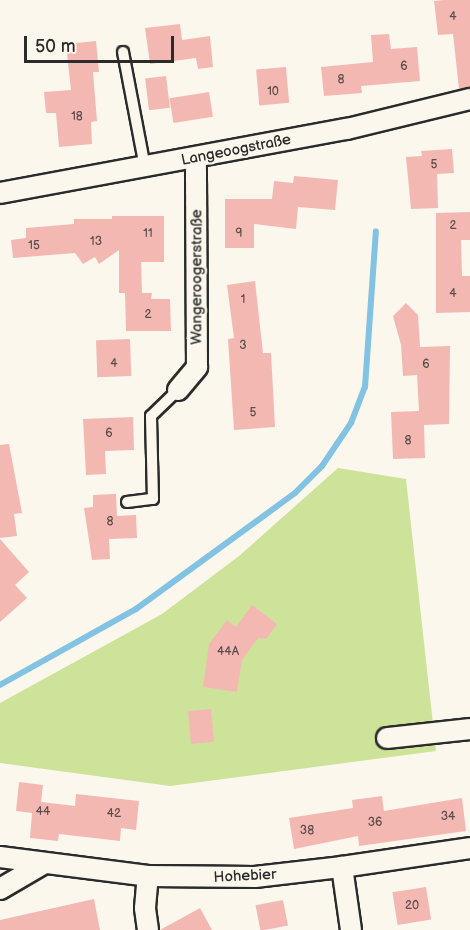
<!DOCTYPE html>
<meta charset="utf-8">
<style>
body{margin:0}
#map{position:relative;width:470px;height:930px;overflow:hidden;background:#fbf7ec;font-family:"Balsamiq Sans",sans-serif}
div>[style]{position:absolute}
.green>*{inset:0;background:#cde399}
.stream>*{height:6px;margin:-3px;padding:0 3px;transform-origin:3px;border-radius:3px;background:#82c2e3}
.building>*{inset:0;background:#f4b8b3;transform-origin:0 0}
.roads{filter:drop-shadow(2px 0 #2b2b2b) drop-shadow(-2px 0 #2b2b2b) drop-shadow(0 2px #2b2b2b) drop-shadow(0 -2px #2b2b2b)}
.lane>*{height:10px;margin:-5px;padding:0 5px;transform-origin:5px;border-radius:5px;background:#fbf7ec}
.street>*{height:20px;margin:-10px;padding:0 10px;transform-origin:10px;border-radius:10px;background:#fbf7ec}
span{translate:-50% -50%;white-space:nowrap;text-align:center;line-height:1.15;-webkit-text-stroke:4.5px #fbf7ec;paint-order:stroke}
.number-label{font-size:12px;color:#5d4e4d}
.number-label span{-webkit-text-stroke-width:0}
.street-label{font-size:15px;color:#2b2b2b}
.scale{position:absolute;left:24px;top:36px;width:150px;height:27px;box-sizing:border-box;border:3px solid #2b2b2b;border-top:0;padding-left:8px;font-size:18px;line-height:21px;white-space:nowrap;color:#2b2b2b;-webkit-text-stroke:4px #fbf7ec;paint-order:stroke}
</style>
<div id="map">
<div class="green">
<div style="clip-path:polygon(338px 468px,406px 479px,436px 751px,170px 786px,0 763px,0 703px,162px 614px,239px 556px)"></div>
</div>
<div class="stream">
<div style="left:0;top:685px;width:156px;rotate:-29.2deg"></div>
<div style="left:136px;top:609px;width:197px;rotate:-36.1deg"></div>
<div style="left:295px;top:493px;width:38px;rotate:-45deg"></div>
<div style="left:322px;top:466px;width:52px;rotate:-56deg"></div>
<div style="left:351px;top:423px;width:39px;rotate:-69deg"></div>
<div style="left:365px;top:387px;width:156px;rotate:-86deg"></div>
</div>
<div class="building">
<div style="clip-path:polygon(445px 0,470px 0,470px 87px,459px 89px,453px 34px,438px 35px,434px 1px)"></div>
<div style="clip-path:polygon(180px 24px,182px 40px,210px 36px,213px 67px,198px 69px,196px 58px,150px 64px,145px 28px)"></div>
<div style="clip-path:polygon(389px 34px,391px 49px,417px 47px,420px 81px,361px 86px,362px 93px,324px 96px,321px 67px,373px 62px,371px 35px)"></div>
<div style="clip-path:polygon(96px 41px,99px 72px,93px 72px,97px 121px,91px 122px,92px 144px,59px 147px,56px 113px,46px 113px,44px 92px,71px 90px,66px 44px)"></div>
<div style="left:286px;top:67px;width:36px;height:30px;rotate:85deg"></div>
<div style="left:166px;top:76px;width:32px;height:21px;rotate:83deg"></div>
<div style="left:209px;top:92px;width:25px;height:40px;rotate:81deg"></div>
<div style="clip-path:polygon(452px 149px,454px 173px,437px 174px,438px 208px,411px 209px,406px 157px,422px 156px,421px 151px)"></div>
<div style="clip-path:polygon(294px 176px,338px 180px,335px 210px,298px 207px,296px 229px,254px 224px,254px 248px,225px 248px,225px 199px,272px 199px,274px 181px,293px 183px)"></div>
<div style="clip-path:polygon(470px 212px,470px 240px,461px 240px,462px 276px,470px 276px,470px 312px,436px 313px,436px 213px)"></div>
<div style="clip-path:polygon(112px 216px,164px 216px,164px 262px,141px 262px,142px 293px,152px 293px,151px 299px,170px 299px,171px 331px,126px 331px,125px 293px,119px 293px,119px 250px,99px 264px,95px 257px,83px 264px,75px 253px,13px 258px,11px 240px,26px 238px,26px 228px,74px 224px,74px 219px,112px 219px)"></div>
<div style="clip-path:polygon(255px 281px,263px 353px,271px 353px,275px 427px,234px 430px,228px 339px,234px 338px,227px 285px)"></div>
<div style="clip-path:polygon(406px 303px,418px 315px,420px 347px,450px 346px,449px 424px,424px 425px,425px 458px,393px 459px,391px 412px,419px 411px,417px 375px,403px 376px,401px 345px,393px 316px)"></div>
<div style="left:130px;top:339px;width:37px;height:34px;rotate:88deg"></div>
<div style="clip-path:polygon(133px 417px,134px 450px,105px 451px,106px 474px,86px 475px,83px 419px)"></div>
<div style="clip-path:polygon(9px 444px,22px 513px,14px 514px,17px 536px,0 538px,0 445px)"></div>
<div style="clip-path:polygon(116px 494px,117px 516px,136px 515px,137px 538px,109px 539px,110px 559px,92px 560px,84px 508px,93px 507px,93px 495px)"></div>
<div style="clip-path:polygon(0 539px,29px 572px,15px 585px,27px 598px,0 622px)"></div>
<div style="clip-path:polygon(252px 605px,277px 624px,266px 639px,258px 638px,242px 660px,237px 692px,203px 687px,209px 644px,227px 620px,236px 627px)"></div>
<div style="left:211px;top:709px;width:33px;height:23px;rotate:85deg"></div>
<div style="clip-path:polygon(19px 782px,43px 785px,41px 802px,75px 806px,76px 794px,139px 801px,136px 830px,121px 828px,120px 841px,59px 834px,58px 841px,30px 838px,32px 813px,16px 811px)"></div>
<div style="clip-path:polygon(382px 796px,384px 811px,462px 798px,466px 831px,359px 846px,358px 836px,294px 849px,289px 818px,353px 808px,352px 800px)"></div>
<div style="left:426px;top:887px;width:33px;height:34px;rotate:81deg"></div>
<div style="clip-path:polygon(94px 899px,100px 930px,0 930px,0 920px)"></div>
<div style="left:283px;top:900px;width:26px;height:28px;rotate:79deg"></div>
<div style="clip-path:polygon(200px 908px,212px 930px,160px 930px)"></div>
</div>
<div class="roads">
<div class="lane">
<div style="left:123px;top:52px;width:117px;rotate:79.2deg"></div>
<div style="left:127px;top:502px;width:26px;rotate:-7deg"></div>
<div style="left:153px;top:499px;width:83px;rotate:-91.4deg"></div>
<div style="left:151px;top:416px;width:37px;rotate:-44deg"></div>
</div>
<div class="street">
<div style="left:0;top:193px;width:353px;rotate:-10.5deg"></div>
<div style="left:347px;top:129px;width:127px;rotate:-13.7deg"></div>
<div style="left:178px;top:390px;width:30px;rotate:-50deg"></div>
<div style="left:197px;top:367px;width:209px;rotate:-90.3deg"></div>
<div style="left:387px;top:738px;width:83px;rotate:-6.2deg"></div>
<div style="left:0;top:857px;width:149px;rotate:7.3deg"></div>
<div style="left:0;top:889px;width:50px;rotate:-30.2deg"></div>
<div style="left:148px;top:930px;width:22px;rotate:-98deg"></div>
<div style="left:145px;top:908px;width:32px;rotate:-85deg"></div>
<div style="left:148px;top:876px;width:107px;rotate:0.5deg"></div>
<div style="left:255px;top:877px;width:88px;rotate:-6.6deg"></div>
<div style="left:351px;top:930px;width:64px;rotate:-98.1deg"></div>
<div style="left:342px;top:867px;width:129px;rotate:-8.4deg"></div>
</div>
</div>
<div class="number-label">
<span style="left:453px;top:17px">4</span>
<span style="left:404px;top:67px">6</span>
<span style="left:341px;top:80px">8</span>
<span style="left:273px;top:92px">10</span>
<span style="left:77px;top:117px">18</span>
<span style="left:434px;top:165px">5</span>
<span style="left:453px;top:226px">2</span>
<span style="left:148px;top:234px">11</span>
<span style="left:239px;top:234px">9</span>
<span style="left:96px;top:242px">13</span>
<span style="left:34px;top:246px">15</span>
<span style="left:453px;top:294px">4</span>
<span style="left:243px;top:300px">1</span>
<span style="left:148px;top:315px">2</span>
<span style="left:243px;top:346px">3</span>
<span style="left:114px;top:364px">4</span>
<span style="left:426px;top:365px">6</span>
<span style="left:253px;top:413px">5</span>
<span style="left:109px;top:434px">6</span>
<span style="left:408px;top:441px">8</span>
<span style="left:110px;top:522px">8</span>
<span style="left:228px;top:652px">44A</span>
<span style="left:43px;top:812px">44</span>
<span style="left:114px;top:814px">42</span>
<span style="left:448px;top:817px">34</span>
<span style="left:375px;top:823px">36</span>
<span style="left:307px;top:831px">38</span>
<span style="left:412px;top:906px">20</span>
</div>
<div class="street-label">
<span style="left:236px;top:150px;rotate:-11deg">Langeoogstraße</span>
<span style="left:197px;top:277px;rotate:-90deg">Wangeroogerstraße</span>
<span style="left:245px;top:876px;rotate:-3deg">Hohebier</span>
</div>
<div class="scale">50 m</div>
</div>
